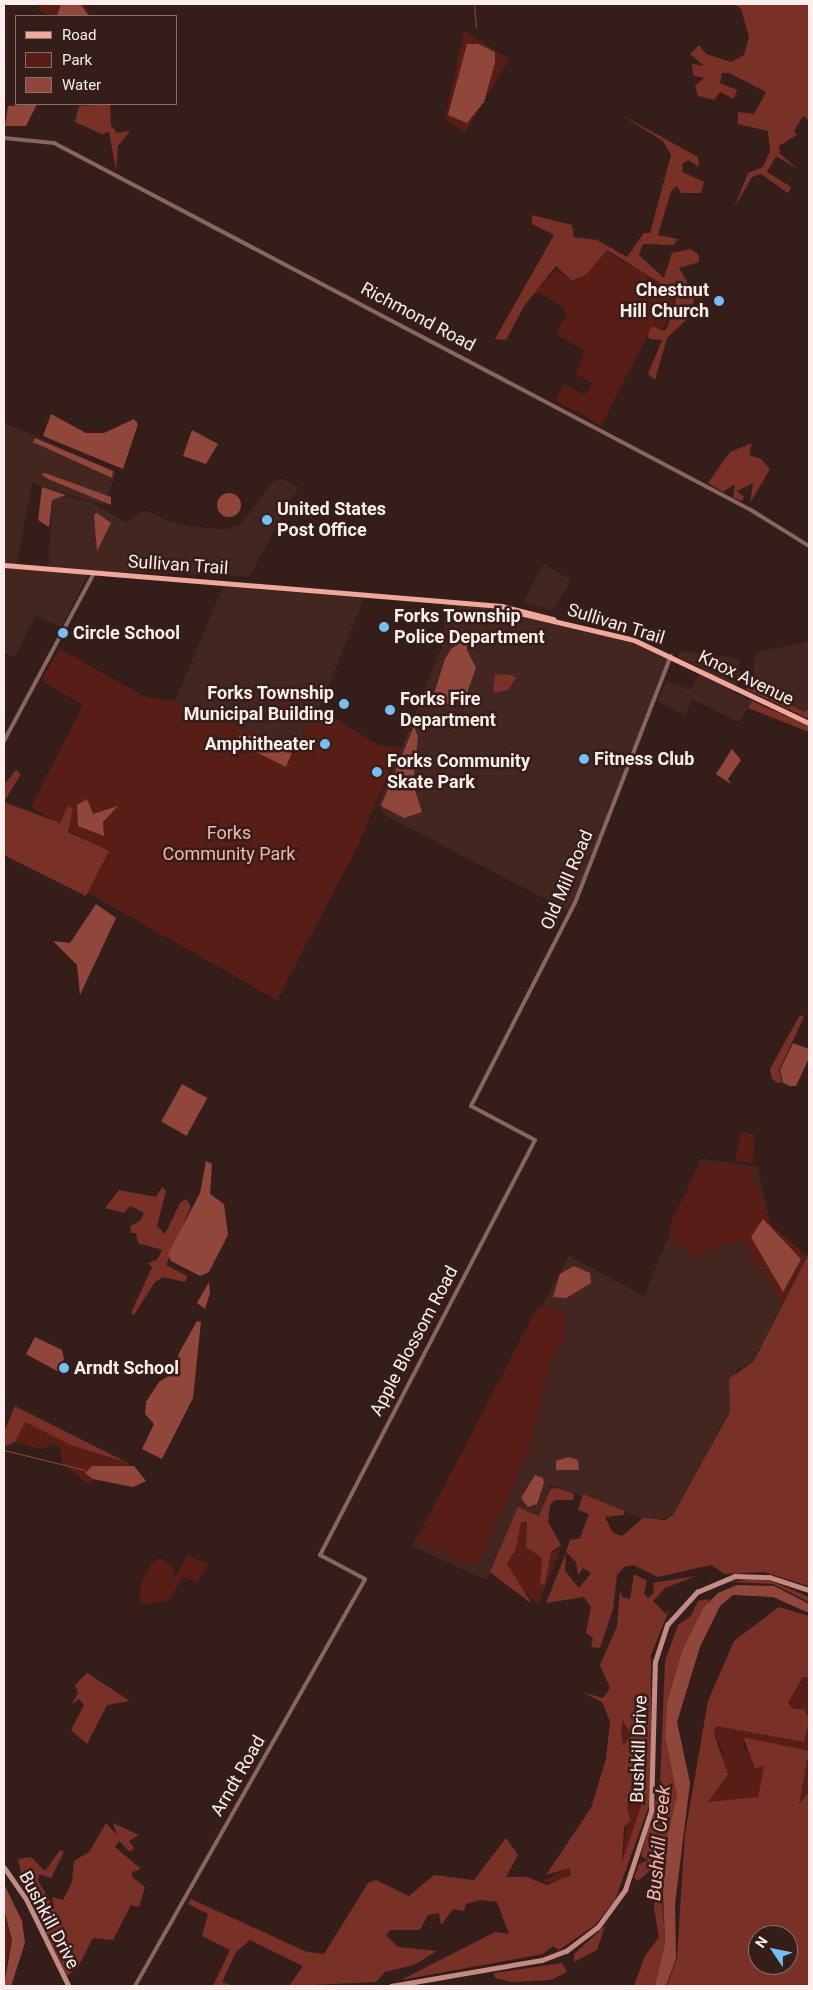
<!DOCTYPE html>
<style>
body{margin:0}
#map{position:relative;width:813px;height:1990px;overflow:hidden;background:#351e1a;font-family:Roboto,sans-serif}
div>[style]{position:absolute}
.built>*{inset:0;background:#442621}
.green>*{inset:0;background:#581d15}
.round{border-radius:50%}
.forest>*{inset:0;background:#793127}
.water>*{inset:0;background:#90463a;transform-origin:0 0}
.stream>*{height:1px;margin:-0.5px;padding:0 0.5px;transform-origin:0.5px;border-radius:0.5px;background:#90463a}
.tertiary>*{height:4px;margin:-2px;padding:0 2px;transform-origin:2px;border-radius:2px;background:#896660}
.secondary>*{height:4.5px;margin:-2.25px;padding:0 2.25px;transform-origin:2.25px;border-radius:2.25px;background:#c38b81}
.primary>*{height:5px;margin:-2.5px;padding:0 2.5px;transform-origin:2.5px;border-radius:2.5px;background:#f0a89b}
.dots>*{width:14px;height:14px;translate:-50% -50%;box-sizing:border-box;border:2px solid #351e1a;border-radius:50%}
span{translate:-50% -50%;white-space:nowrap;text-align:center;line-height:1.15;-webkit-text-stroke:5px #351e1a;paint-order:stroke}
.poi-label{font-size:18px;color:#feedea;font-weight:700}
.right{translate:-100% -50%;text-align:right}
.left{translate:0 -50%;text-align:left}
.street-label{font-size:18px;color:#feedea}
.park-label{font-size:18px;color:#f7b5a9}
.water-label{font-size:19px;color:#fab8ab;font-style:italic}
.frame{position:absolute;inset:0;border:5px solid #feedea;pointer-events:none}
.legend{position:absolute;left:15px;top:15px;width:162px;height:90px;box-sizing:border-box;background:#351e1a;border:1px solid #85716d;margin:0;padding:6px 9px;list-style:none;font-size:15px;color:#feedea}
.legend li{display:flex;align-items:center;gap:10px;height:25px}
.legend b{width:25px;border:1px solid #85716d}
.north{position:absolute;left:748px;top:1925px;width:50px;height:50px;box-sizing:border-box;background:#351e1a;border:1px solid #85716d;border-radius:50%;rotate:304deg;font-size:14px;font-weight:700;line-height:20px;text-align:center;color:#feedea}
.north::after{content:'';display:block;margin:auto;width:18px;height:22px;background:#74c0f6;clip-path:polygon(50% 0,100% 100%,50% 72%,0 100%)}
</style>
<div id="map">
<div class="built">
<div style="clip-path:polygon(4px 423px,116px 472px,104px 505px,32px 483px,16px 568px,48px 568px,53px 495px,88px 501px,126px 522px,145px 511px,179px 525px,226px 530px,241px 524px,273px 482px,282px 479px,299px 487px,249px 576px,90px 571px,61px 627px,35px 615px,15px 657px,4px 653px)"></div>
<div style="clip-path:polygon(544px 564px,571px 580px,553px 611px,523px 602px)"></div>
<div style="clip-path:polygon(223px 587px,364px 598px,301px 754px,172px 708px)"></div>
<div style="clip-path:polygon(444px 601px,495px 606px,614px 634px,671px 656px,571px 912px,386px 816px,378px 805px,444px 642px)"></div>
<div style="clip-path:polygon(809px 642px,809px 709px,804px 712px,752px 684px,756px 652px)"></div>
<div style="clip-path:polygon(681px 651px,740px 659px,740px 680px,733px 693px,752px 701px,739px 722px,692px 699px,685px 715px,657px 701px,667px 681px,690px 690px,702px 668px,678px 657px)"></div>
<div style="clip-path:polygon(701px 1159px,757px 1166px,771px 1225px,807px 1256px,754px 1361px,737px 1369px,730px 1412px,673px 1515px,652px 1522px,550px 1485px,539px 1516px,519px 1507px,486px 1580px,412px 1546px,569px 1256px,644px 1296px)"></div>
</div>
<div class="green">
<div style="clip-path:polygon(40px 4px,84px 4px,91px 16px,50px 16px,37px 9px)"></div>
<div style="clip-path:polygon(464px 31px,509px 59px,465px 133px,445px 119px)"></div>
<div style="clip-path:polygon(606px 251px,671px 290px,674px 301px,663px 329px,652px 327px,601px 425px,555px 400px,564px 384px,585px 395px,592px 383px,576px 374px,585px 351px,556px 334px,566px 317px,564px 308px,540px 293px,532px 295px,557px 270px,573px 282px,583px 276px)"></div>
<div style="clip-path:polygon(60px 649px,145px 697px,174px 701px,297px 750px,316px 707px,380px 746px,400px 747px,357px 847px,277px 1000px,87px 892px,105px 852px,31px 807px,83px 705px,41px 680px)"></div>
<div class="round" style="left:279px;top:695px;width:14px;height:14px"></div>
<div style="clip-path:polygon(741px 1132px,755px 1134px,753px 1163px,735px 1161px)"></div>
<div style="clip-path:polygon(699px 1164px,751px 1167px,771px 1225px,807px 1256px,781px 1303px,763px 1265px,755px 1268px,745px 1239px,690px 1257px,688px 1249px,672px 1241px,669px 1227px)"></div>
<div style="clip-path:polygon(538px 1306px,562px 1310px,566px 1332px,548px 1369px,532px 1439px,516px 1480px,479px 1560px,473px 1565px,464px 1564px,417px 1539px)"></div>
<div style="clip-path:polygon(25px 1422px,71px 1445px,128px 1463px,130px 1466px,112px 1466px,133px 1487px,93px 1479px,89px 1485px,62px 1463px,60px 1447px,51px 1444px,42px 1449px,15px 1442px)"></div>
<div style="clip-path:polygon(521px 1522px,527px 1522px,526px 1547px,542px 1558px,545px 1584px,551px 1552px,561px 1549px,538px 1604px,514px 1582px,507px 1565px,516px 1549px)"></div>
<div style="clip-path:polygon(187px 1555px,208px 1564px,197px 1582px,183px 1577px,168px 1601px,140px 1605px,141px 1584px,151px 1564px,160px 1558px,174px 1567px,172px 1573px,177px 1575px)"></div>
<div style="clip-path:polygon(804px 1677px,809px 1677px,809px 1751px,743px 1737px,744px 1749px,764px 1766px,758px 1797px,707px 1803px,716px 1790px,723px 1751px,714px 1734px,716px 1726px,803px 1742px,788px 1703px)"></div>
<div style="clip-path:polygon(624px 1720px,632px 1735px,623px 1747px,621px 1731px)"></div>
<div style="clip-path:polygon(809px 1756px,809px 1792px,799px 1806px,801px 1783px)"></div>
<div style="clip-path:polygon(638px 1779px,643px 1800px,623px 1862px,627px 1808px)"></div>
<div style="clip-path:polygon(571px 1867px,571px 1874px,556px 1883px,542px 1881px)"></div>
<div style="clip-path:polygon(4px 1909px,12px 1940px,4px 1977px)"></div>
</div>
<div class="forest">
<div style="clip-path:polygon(734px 4px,809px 4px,809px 120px,803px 116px,794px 131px,797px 135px,779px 146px,780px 154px,798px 169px,776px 156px,767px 172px,791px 187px,788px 193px,761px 174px,752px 177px,735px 206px,748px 173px,763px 167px,770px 151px,768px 131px,738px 124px,738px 112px,754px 114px,766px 92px,729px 73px,722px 73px,720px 83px,737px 90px,734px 99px,720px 92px,714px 100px,698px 96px,695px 86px,704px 78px,693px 75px,692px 64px,704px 66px,690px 54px,699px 45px,706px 54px,731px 62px,744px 55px,749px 37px,741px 9px)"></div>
<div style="clip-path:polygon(110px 104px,111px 125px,117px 133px,130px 131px,118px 146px,116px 170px,109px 132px,102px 134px,75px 122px,79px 106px)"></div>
<div style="clip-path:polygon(620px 114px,698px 157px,699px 167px,688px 160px,682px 164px,683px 172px,704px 182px,701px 193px,681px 193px,677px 186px,671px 191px,658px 235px,678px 239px,673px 245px,643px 244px,639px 255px,664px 278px,672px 253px,691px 249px,699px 255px,699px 262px,679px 268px,695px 296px,689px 317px,667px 338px,655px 380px,648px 374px,662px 340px,649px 339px,648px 334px,652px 326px,664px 331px,668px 326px,676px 300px,673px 291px,607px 250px,587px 274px,572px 281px,556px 266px,524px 306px,506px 340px,495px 339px,554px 235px,532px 224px,532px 215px,572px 225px,574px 237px,597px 240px,627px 257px,644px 233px,650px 233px,671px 155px,663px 141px)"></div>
<div style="clip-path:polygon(752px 443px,749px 455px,761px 459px,770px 469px,750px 503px,753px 483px,737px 491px,744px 497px,742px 501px,733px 498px,735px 484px,723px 492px,708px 483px,730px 452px)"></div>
<div style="clip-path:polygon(495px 674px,512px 675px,516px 678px,508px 690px,493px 693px)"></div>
<div style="clip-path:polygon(751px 684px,804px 712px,809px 709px,809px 719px,746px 689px)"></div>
<div style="clip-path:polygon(752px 701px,809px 726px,809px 732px,748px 708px)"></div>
<div style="clip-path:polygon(16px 770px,21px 774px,4px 802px,60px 823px,68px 806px,73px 809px,68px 832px,109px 851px,86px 896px,4px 855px,4px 785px)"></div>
<div style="clip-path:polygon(800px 1015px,804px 1017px,779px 1070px,782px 1082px,778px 1083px,772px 1079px,770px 1069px)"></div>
<div style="clip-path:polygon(162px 1187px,166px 1191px,157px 1226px,165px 1234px,180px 1203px,186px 1199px,191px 1206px,166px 1265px,187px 1276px,185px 1282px,163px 1277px,155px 1282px,134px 1315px,131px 1313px,152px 1267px,148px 1263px,157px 1260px,162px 1250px,138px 1243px,136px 1233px,131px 1233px,130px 1226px,140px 1221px,144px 1213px,130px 1206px,124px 1213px,105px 1208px,119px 1190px,156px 1197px)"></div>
<div style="clip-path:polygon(809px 1253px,809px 1586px,764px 1572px,725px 1574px,711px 1565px,658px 1577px,633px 1565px,624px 1567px,617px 1575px,613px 1609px,600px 1648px,591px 1647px,593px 1638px,586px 1633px,591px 1607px,584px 1597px,546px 1603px,566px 1553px,565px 1571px,579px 1588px,591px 1573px,583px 1568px,578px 1575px,576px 1562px,566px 1552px,570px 1540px,580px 1538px,589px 1514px,578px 1510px,583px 1494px,624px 1511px,624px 1515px,605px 1517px,613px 1533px,622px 1536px,643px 1518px,665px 1520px,673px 1515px,730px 1412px,729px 1379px,754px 1361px)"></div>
<div style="clip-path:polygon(15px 1406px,128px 1463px,71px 1445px,25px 1422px,15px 1442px,4px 1447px,4px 1432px)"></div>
<div style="clip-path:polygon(557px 1488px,574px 1494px,573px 1500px,555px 1500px,550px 1505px,548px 1522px,561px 1545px,551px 1552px,545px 1584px,540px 1585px,542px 1558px,526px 1547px,527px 1522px,521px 1522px,516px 1549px,507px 1564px,532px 1604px,490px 1572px,518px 1507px,539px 1516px,550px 1489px)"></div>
<div style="clip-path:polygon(evenodd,634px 1574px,647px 1581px,644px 1594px,648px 1598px,654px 1593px,653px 1583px,696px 1576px,665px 1588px,653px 1601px,666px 1614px,669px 1610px,651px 1655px,651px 1800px,615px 1900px,595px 1925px,559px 1950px,553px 1946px,543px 1954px,401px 1980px,495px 1932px,509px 1934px,497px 1902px,481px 1900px,466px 1904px,464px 1911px,453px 1909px,441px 1925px,439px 1913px,428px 1915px,420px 1930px,390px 1930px,386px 1935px,398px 1947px,437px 1951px,414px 1965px,385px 1972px,376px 1982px,289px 1986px,303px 1966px,250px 1940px,236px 1952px,222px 1982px,235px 1986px,213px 1986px,230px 1950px,202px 1936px,208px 1914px,188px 1904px,191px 1899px,307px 1952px,324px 1954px,368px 1883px,376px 1880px,409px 1896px,434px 1875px,474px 1880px,506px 1838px,518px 1855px,506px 1877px,527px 1877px,547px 1885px,571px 1875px,570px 1868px,546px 1875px,591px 1808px,606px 1759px,610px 1721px,602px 1702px,582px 1692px,603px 1698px,610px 1688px,600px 1665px,617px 1626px,620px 1591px,622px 1597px,630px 1599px,634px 1574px,623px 1721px,632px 1735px,623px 1746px,621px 1731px,623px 1721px,634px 1574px,638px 1780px,643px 1800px,622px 1862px,624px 1827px,631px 1820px,627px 1808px,638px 1780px)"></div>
<div style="clip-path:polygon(752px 1579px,771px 1581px,809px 1597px,809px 1602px,773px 1584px,730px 1582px)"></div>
<div style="clip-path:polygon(710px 1599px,682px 1651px,667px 1702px,665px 1737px,677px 1795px,661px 1873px,665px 1943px,655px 1986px,634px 1986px,645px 1956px,659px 1937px,654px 1909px,658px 1863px,638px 1881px,634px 1878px,639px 1864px,648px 1860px,641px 1856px,660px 1783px,665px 1661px,678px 1625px,691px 1616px,698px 1601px)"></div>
<div style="clip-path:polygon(evenodd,779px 1607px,809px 1616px,809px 1677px,803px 1677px,788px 1703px,793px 1709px,804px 1709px,809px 1719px,804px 1742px,716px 1726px,714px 1734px,728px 1774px,708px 1802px,758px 1797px,764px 1766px,755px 1768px,743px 1737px,809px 1751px,799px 1804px,809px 1792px,809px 1986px,667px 1986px,677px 1957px,685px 1834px,708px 1701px,734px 1641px,779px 1607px,758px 1935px,788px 1935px,788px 1965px,758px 1965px,758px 1935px)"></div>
<div style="clip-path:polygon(87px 1673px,130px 1701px,107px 1705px,87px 1744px,71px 1730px,84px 1705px,79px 1699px,72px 1704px,78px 1693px,75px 1685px)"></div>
<div style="clip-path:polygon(106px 1823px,117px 1835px,113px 1823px,139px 1835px,129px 1841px,134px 1848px,130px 1852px,119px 1841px,115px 1847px,141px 1869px,132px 1872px,132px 1877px,145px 1887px,139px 1907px,131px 1905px,113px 1940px,93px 1938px,78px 1967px,67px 1976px,24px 1886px,18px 1859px,31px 1857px,45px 1871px,60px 1850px,64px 1852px,51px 1878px,39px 1874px,38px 1881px,54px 1907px,52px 1897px,63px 1900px,72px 1882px,74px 1861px,89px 1852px)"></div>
<div style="clip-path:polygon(605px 1926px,597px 1950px,574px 1962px,574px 1954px)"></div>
<div style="clip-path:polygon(562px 1963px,567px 1972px,551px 1980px,511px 1982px,495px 1978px,494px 1973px)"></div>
</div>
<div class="water">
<div style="clip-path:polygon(61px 4px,80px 4px,89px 16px,57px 16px)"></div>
<div style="clip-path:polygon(467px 44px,478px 44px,495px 52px,495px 63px,484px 102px,467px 123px,448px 115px)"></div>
<div style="clip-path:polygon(37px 104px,26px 126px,5px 126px,8px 106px)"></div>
<div style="clip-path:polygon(51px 414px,86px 433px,104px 433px,134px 419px,138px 424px,123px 469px,43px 436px)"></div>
<div style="clip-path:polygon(192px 430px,218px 444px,206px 464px,183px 456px)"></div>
<div style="clip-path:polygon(35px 438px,113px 471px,112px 478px,33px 442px)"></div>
<div style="clip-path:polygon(45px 473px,111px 497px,111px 505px,48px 479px,41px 474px)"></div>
<div style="clip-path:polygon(42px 487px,66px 495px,52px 500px,49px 527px,38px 520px)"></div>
<div class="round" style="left:217px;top:493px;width:24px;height:24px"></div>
<div style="clip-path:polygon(97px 513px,111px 523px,97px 551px,94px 515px)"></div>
<div style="clip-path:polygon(467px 638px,467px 650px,476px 668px,466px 696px,449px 704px,437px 703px,434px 694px,445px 659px,451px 649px)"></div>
<div style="clip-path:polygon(414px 726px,418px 737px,413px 784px,422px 812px,404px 818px,381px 806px)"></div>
<div style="clip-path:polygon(241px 733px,293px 750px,286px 767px,236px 742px)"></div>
<div style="clip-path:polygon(732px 749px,741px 760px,728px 779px,731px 784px,716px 774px)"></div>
<div style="clip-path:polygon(87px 799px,93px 814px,118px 806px,103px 822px,104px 836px,78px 826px,77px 805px)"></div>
<div style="clip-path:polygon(96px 904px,116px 918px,80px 995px,77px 965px,53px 941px,70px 943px)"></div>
<div style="clip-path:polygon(793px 1043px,809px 1049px,809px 1058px,796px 1086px,790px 1086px,783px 1083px,780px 1070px)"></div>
<div style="left:182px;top:1084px;width:29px;height:43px;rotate:29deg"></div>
<div style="clip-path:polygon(206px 1161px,212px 1164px,210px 1194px,224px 1204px,228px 1235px,209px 1272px,200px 1276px,171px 1261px,168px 1254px,200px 1193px)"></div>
<div style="clip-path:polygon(763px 1219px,801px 1259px,783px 1292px,751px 1237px)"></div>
<div style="clip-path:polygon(574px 1266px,590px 1273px,591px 1283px,566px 1298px,553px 1297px,560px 1274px)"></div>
<div style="clip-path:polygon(209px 1282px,210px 1293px,205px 1309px,197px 1303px)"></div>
<div style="clip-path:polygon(197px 1321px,201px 1322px,193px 1398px,162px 1459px,142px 1449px,154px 1424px,145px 1414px,146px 1402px,159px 1382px,175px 1372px,179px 1353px)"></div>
<div style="clip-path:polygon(35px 1337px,62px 1350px,64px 1359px,57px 1371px,26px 1354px)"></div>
<div style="clip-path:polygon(569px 1457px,578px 1460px,579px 1470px,556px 1470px,556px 1461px)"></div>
<div style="clip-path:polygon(92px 1466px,134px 1466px,146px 1481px,133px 1487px,93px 1479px,85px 1473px)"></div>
<div style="clip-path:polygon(535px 1475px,543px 1478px,544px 1483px,537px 1504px,528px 1507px,521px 1498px)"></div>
<div style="clip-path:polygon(737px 1585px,774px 1586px,809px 1604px,809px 1613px,773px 1597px,733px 1595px,720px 1606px,700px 1647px,677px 1722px,690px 1783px,675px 1904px,676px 1958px,666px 1986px,655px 1986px,665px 1943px,662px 1862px,677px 1795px,665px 1737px,667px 1702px,682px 1651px,704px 1607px,718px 1593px)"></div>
<div style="clip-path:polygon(4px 1884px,22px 1921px,25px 1943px,11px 1986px,4px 1986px,12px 1940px,4px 1909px)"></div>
</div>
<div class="stream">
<div style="left:474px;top:4px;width:24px;rotate:85deg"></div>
<div style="left:4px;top:1450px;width:83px;rotate:13.9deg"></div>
</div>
<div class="tertiary">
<div style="left:4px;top:138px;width:50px;rotate:5.7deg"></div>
<div style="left:54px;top:143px;width:788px;rotate:27.77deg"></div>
<div style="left:751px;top:510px;width:68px;rotate:31.8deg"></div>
<div style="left:4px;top:741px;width:191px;rotate:-61.8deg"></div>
<div style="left:135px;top:1986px;width:467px;rotate:-60.5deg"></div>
<div style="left:365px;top:1579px;width:51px;rotate:-151.9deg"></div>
<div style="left:320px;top:1555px;width:467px;rotate:-62.6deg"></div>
<div style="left:535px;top:1140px;width:72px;rotate:-152deg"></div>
<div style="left:471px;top:1106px;width:228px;rotate:-62.9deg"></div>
<div style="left:575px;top:903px;width:265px;rotate:-68.8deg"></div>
</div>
<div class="secondary">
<div style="left:4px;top:1867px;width:40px;rotate:55.1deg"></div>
<div style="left:27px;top:1900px;width:96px;rotate:64deg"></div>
<div style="left:391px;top:1986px;width:153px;rotate:-9.8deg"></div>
<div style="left:542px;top:1960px;width:26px;rotate:-21deg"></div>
<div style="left:566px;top:1951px;width:40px;rotate:-37deg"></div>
<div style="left:598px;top:1927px;width:46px;rotate:-53.9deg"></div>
<div style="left:625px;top:1890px;width:83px;rotate:-71.8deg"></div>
<div style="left:651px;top:1811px;width:149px;rotate:-88.5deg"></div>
<div style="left:655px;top:1662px;width:39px;rotate:-72deg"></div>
<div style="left:667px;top:1625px;width:45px;rotate:-47.7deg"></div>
<div style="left:697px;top:1592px;width:41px;rotate:-22.8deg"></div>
<div style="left:735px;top:1576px;width:34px;rotate:2deg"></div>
<div style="left:769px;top:1577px;width:42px;rotate:18deg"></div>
</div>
<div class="primary">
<div style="left:4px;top:565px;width:499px;rotate:4.7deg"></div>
<div style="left:501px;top:606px;width:54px;rotate:14deg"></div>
<div style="left:502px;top:609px;width:136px;rotate:13.2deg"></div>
<div style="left:634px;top:640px;width:194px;rotate:25.4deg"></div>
</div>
<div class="dots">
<div style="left:719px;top:301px;background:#74c0f6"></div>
<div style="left:267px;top:520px;background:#74c0f6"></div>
<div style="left:384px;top:627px;background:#74c0f6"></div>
<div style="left:63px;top:633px;background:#74c0f6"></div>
<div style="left:344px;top:704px;background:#74c0f6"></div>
<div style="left:390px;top:710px;background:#74c0f6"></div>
<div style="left:325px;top:744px;background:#74c0f6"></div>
<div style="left:584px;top:759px;background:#74c0f6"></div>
<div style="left:377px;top:772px;background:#74c0f6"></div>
<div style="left:64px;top:1368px;background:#74c0f6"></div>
</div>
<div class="poi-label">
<span class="right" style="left:709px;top:301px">Chestnut<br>Hill Church</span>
<span class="left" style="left:277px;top:520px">United States<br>Post Office</span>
<span class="left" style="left:394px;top:627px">Forks Township<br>Police Department</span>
<span class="left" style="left:73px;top:633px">Circle School</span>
<span class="right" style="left:334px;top:704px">Forks Township<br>Municipal Building</span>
<span class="left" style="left:400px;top:710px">Forks Fire<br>Department</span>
<span class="right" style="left:315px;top:744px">Amphitheater</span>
<span class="left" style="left:594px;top:759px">Fitness Club</span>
<span class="left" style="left:387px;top:772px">Forks Community<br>Skate Park</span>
<span class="left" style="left:74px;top:1368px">Arndt School</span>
</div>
<div class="street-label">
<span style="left:418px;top:317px;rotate:28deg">Richmond Road</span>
<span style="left:178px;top:565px;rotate:4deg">Sullivan Trail</span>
<span style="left:616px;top:624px;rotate:17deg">Sullivan Trail</span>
<span style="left:746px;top:678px;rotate:26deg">Knox Avenue</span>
<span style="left:567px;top:880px;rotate:-67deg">Old Mill Road</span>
<span style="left:414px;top:1341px;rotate:-62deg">Apple Blossom Road</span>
<span style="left:639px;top:1749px;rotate:-88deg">Bushkill Drive</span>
<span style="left:238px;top:1776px;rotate:-60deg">Arndt Road</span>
<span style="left:49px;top:1920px;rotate:62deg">Bushkill Drive</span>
</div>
<div class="park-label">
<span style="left:229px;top:844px">Forks<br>Community Park</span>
</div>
<div class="water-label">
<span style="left:659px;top:1843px;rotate:-85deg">Bushkill Creek</span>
</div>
<div class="frame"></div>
<ul class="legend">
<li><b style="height:6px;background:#f0a89b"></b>Road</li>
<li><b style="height:14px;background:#581d15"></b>Park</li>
<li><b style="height:14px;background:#90463a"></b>Water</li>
</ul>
<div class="north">N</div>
</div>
